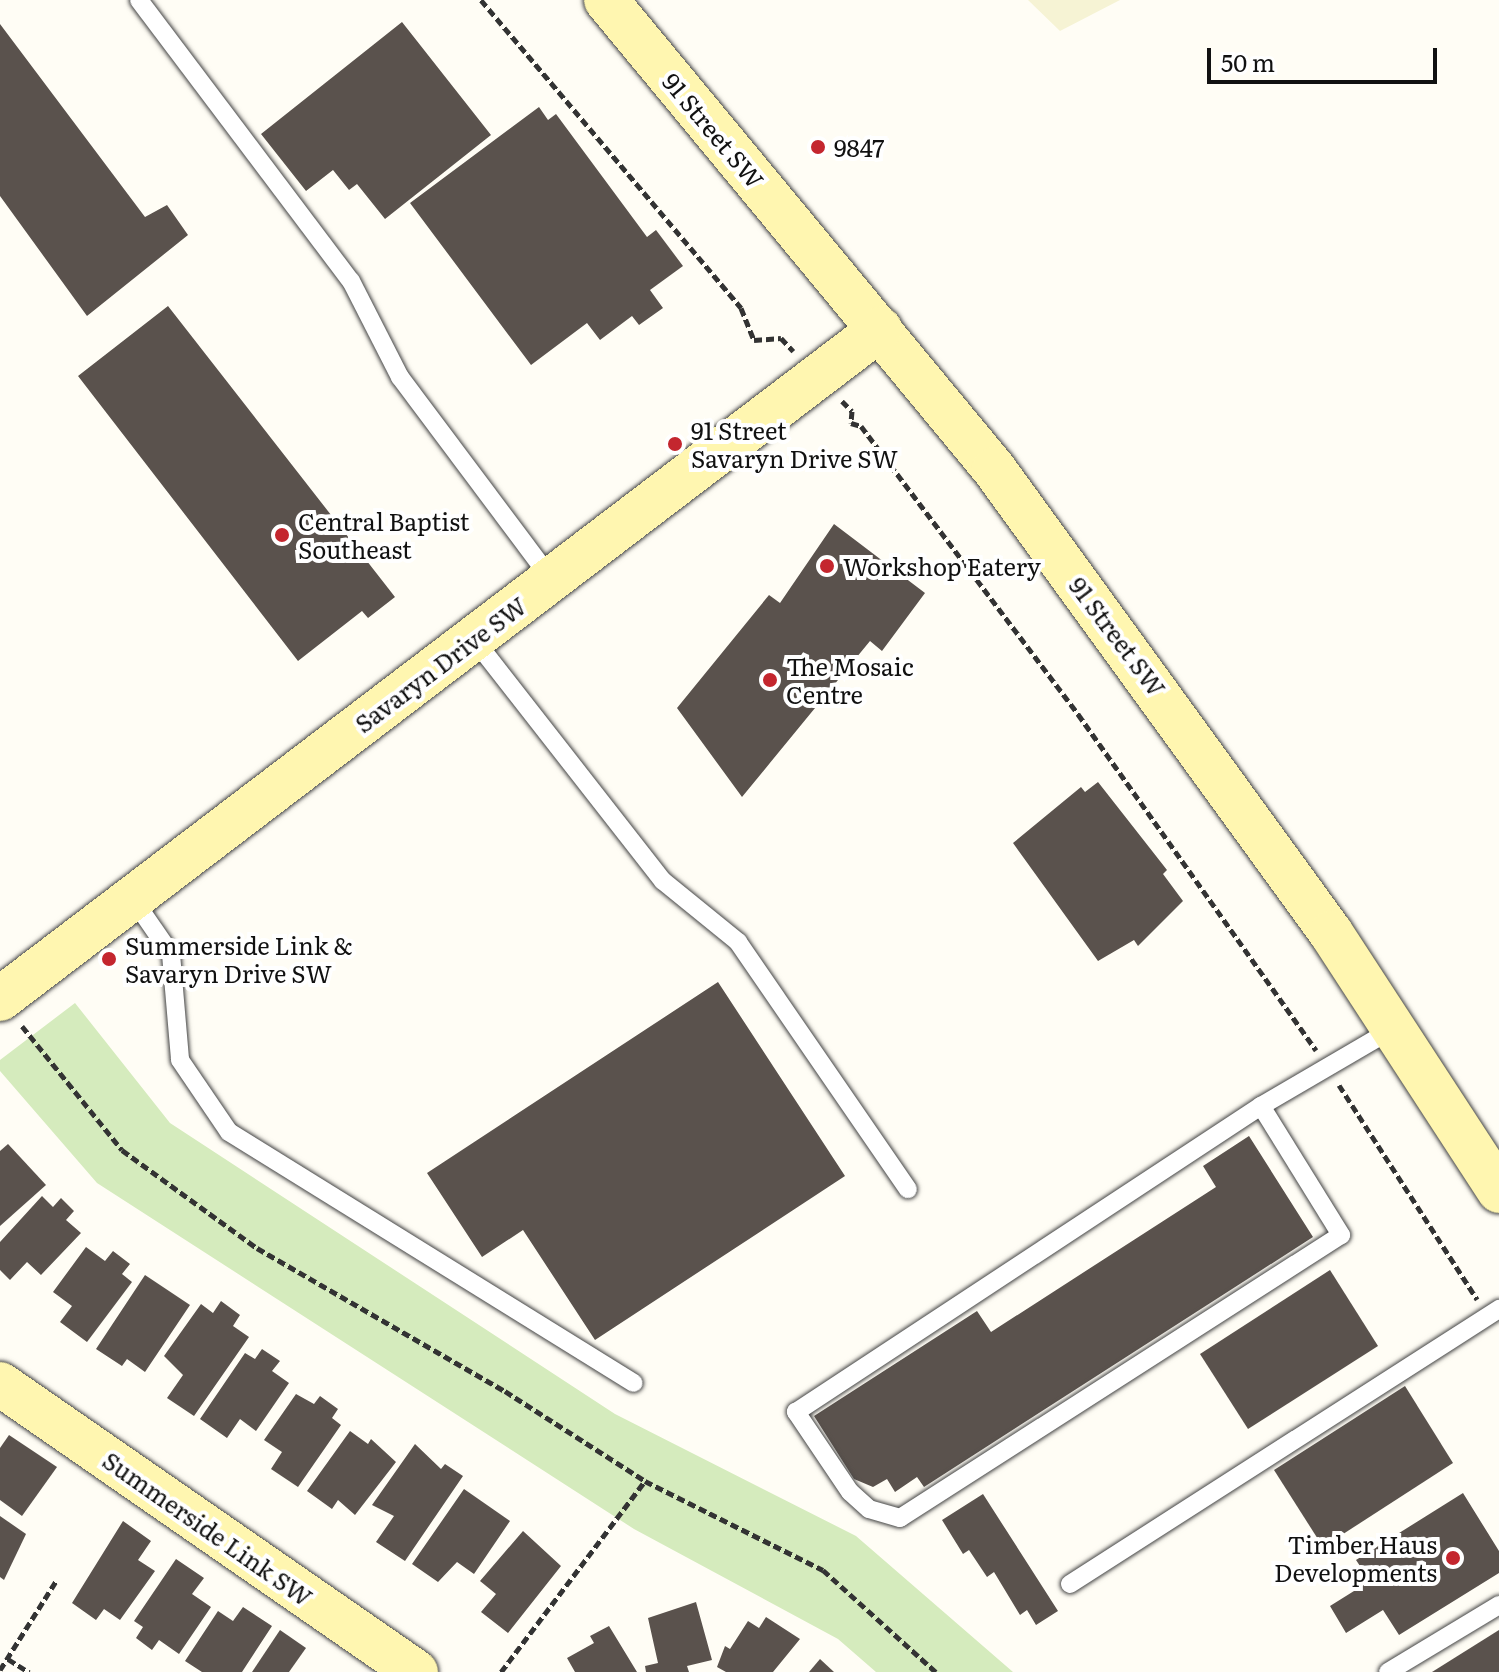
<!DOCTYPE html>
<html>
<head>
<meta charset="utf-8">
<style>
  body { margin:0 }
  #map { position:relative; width:1499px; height:1672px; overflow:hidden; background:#fffdf5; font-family:Literata,serif }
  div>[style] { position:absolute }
  .farmland>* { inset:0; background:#f6f3d4 }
  .green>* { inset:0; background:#d5ebbd }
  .building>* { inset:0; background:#5a524d }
  .path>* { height:5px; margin-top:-2.5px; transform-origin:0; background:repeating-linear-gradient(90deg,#333 0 8px,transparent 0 12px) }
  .roads { filter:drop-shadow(0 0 2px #444) drop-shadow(0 0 2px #444) }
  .lane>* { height:18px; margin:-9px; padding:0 9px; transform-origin:9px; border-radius:9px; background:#fff }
  .secondary>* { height:44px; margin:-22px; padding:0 22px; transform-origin:22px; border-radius:22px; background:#fff6b0 }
  .dots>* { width:22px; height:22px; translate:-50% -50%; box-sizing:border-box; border:4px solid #fff; border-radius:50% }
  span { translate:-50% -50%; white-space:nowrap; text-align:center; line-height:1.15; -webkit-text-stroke:8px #fff; paint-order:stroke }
  .street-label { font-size:24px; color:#111 }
  .poi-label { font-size:24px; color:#111 }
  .left { translate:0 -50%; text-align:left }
  .right { translate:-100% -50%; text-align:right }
  .scale { position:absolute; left:1207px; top:48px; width:230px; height:36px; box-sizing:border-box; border:4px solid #111; border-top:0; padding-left:10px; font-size:24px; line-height:28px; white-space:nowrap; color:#111; -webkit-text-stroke:6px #fff; paint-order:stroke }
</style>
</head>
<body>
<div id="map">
  <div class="farmland">
    <i style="clip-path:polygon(1028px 0,1120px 0,1060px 31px)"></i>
  </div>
  <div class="green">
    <i style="clip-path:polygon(75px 1003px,170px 1123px,615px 1414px,856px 1536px,1013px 1672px,876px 1672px,838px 1639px,634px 1529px,97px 1183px,0 1071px,0 1060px)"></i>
  </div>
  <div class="building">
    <i style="clip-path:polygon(402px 22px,491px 135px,385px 219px,357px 184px,349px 190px,333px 170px,306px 191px,261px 134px)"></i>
    <i style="clip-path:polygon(0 24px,145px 217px,167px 205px,188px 235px,87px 316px,0 196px)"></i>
    <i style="clip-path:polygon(539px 107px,548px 120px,556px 114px,647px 237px,656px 230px,683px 266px,650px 290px,663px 308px,639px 325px,632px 316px,600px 340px,587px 323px,531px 365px,410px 203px)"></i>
    <i style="clip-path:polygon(168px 306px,395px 597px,368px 618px,362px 611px,298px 661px,78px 376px)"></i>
    <i style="clip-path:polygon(834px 524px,925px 593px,882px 651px,870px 641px,742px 797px,677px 708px,769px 595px,780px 603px)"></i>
    <i style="clip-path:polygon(1098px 782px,1167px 870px,1163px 874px,1183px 901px,1138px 946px,1134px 940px,1098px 961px,1013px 843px,1081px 787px,1085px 792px)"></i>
    <i style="clip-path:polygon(718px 982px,845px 1176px,595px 1340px,523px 1230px,482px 1257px,427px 1173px)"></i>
    <i style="clip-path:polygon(1249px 1136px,1313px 1237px,924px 1487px,917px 1477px,895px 1492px,887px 1479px,873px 1487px,854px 1479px,814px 1416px,977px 1311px,991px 1332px,1216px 1187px,1203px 1166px)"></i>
    <i style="clip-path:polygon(8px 1144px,46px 1185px,0 1226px,0 1151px)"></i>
    <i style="clip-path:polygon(42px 1196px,53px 1207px,61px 1198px,74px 1211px,66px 1220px,81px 1233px,41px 1275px,27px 1262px,10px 1280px,0 1270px,0 1242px)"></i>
    <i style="clip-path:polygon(86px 1247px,105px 1261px,113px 1251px,130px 1264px,122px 1274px,132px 1282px,87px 1342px,60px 1322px,72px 1306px,53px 1292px)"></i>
    <i style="clip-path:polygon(1330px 1270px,1378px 1346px,1248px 1429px,1200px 1354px)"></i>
    <i style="clip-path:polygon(145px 1275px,190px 1305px,145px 1372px,127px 1359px,122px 1366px,96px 1349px)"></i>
    <i style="clip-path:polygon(221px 1301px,240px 1315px,233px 1326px,249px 1337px,194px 1416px,167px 1398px,183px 1375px,164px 1356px,201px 1304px,213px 1313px)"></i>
    <i style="clip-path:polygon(262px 1349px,280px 1361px,272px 1371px,289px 1383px,256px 1431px,240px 1419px,227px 1438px,200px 1419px,245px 1353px,255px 1359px)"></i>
    <i style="clip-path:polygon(1405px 1386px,1453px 1463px,1323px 1547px,1274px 1470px)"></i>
    <i style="clip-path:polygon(296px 1394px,314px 1404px,320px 1396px,338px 1409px,332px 1418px,341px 1425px,298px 1487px,271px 1469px,282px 1452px,264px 1440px)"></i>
    <i style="clip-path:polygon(350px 1431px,368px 1444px,371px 1439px,396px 1462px,355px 1515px,338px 1500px,332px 1509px,307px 1491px)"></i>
    <i style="clip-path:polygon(9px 1435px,57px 1467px,22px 1516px,0 1500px,0 1448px)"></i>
    <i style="clip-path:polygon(415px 1444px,441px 1469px,445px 1464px,463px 1476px,405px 1561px,376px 1542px,394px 1516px,372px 1505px)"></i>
    <i style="clip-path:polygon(464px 1489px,510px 1521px,474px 1574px,457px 1562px,438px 1582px,412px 1564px)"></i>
    <i style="clip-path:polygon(1463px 1493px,1499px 1551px,1499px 1573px,1399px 1635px,1383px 1610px,1346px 1633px,1330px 1606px,1370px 1581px,1356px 1560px)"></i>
    <i style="clip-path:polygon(983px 1494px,1058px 1611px,1036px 1625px,1027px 1610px,1020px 1615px,994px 1572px,987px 1577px,969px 1550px,963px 1554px,942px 1520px)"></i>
    <i style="clip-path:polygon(0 1516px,26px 1534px,4px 1580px,0 1577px)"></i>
    <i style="clip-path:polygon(123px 1521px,151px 1541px,138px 1560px,155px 1571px,120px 1620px,104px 1609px,96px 1620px,72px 1603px)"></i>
    <i style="clip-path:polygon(523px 1531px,561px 1566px,508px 1633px,481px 1612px,496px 1594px,480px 1581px)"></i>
    <i style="clip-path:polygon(176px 1559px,204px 1578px,192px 1594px,211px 1607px,179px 1654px,159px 1640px,152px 1650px,136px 1638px,143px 1627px,134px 1621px)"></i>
    <i style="clip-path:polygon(696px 1602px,712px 1660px,687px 1666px,689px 1672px,646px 1672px,645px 1666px,658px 1663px,648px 1618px)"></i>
    <i style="clip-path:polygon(243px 1607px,272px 1626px,242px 1672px,202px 1672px,185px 1661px,218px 1611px,233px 1621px)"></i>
    <i style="clip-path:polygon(766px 1617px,800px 1639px,773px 1672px,726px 1672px,717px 1667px,725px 1646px,730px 1649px,748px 1621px,759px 1628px)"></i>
    <i style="clip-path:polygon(609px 1626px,637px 1672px,575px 1672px,567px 1658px,594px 1643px,590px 1636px)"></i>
    <i style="clip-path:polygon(280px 1630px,306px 1648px,289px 1672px,252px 1672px)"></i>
    <i style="clip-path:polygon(1499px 1630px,1499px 1672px,1432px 1672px)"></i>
    <i style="clip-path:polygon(820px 1659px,834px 1672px,809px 1672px)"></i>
  </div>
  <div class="path">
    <i style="left:481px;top:0;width:403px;rotate:49.8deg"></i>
    <i style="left:741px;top:308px;width:35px;rotate:68deg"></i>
    <i style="left:754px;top:340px;width:27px;rotate:-4deg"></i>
    <i style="left:781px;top:338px;width:18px;rotate:47deg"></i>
    <i style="left:842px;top:401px;width:14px;rotate:45deg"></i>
    <i style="left:852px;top:411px;width:12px;rotate:95deg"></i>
    <i style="left:851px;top:423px;width:10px;rotate:17deg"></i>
    <i style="left:861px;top:426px;width:361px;rotate:53deg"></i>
    <i style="left:1078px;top:714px;width:412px;rotate:54.7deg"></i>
    <i style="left:22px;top:1026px;width:159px;rotate:51.1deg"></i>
    <i style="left:122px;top:1150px;width:167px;rotate:36deg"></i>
    <i style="left:257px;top:1248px;width:286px;rotate:30deg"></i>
    <i style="left:505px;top:1391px;width:166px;rotate:32.7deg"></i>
    <i style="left:645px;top:1481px;width:199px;rotate:26.6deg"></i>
    <i style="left:823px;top:1570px;width:152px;rotate:42.1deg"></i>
    <i style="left:1339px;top:1085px;width:255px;rotate:57.2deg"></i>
    <i style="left:8px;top:1659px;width:25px;rotate:32deg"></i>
    <i style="left:0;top:1670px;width:105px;rotate:-57.8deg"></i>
    <i style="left:501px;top:1672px;width:239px;rotate:-53deg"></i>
  </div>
  <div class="roads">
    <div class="lane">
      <i style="left:139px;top:0;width:352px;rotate:53deg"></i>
      <i style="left:351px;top:281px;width:108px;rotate:63deg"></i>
      <i style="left:400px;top:377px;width:252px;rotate:53.2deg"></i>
      <i style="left:473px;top:638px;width:308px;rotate:52deg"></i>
      <i style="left:663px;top:881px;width:97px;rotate:39.1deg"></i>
      <i style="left:738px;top:942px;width:300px;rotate:55.5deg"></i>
      <i style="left:133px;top:899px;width:67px;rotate:55.4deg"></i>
      <i style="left:171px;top:954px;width:106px;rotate:85.1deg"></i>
      <i style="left:180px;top:1060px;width:87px;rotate:55.8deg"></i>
      <i style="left:229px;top:1132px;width:476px;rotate:31.8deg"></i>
      <i style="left:1261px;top:1106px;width:152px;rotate:58.2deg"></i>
      <i style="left:1341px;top:1235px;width:524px;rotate:147.31deg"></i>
      <i style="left:900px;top:1518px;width:32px;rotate:-164deg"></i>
      <i style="left:869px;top:1509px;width:25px;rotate:-138deg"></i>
      <i style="left:850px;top:1492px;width:97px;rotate:-124deg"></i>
      <i style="left:796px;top:1412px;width:557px;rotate:-33.35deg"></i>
      <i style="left:1261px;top:1106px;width:153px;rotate:-30.3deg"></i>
      <i style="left:1070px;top:1584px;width:510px;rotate:-32.66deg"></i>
      <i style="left:1388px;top:1672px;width:130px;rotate:-31.1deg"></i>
    </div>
    <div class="secondary">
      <i style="left:606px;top:0;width:609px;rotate:50.4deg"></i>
      <i style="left:994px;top:469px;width:573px;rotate:54.01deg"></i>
      <i style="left:1331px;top:933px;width:308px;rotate:56.9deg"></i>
      <i style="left:0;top:999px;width:1106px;rotate:-37.28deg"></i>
      <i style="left:0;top:1384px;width:506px;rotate:34.7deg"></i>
    </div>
  </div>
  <div class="dots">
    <i style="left:818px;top:147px;background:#c4262e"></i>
    <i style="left:675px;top:444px;background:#c4262e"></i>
    <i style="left:282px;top:535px;background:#c4262e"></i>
    <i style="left:827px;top:566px;background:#c4262e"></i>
    <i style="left:770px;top:680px;background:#c4262e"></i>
    <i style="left:109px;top:959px;background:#c4262e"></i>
    <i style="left:1453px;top:1558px;background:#c4262e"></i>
  </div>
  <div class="street-label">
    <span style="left:714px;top:130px;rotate:50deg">91 Street SW</span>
    <span style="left:1118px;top:636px;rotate:53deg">91 Street SW</span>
    <span style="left:440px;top:664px;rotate:-37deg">Savaryn Drive SW</span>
    <span style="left:208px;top:1528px;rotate:35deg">Summerside Link SW</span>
  </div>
  <div class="poi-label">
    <span class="left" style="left:834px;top:147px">9847</span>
    <span class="left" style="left:691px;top:444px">91 Street<br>Savaryn Drive SW</span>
    <span class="left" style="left:298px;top:535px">Central Baptist<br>Southeast</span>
    <span class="left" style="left:843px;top:566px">Workshop Eatery</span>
    <span class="left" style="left:786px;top:680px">The Mosaic<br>Centre</span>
    <span class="left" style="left:125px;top:959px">Summerside Link &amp;<br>Savaryn Drive SW</span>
    <span class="right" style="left:1437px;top:1558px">Timber Haus<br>Developments</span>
  </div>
  <div class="scale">50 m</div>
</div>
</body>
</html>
